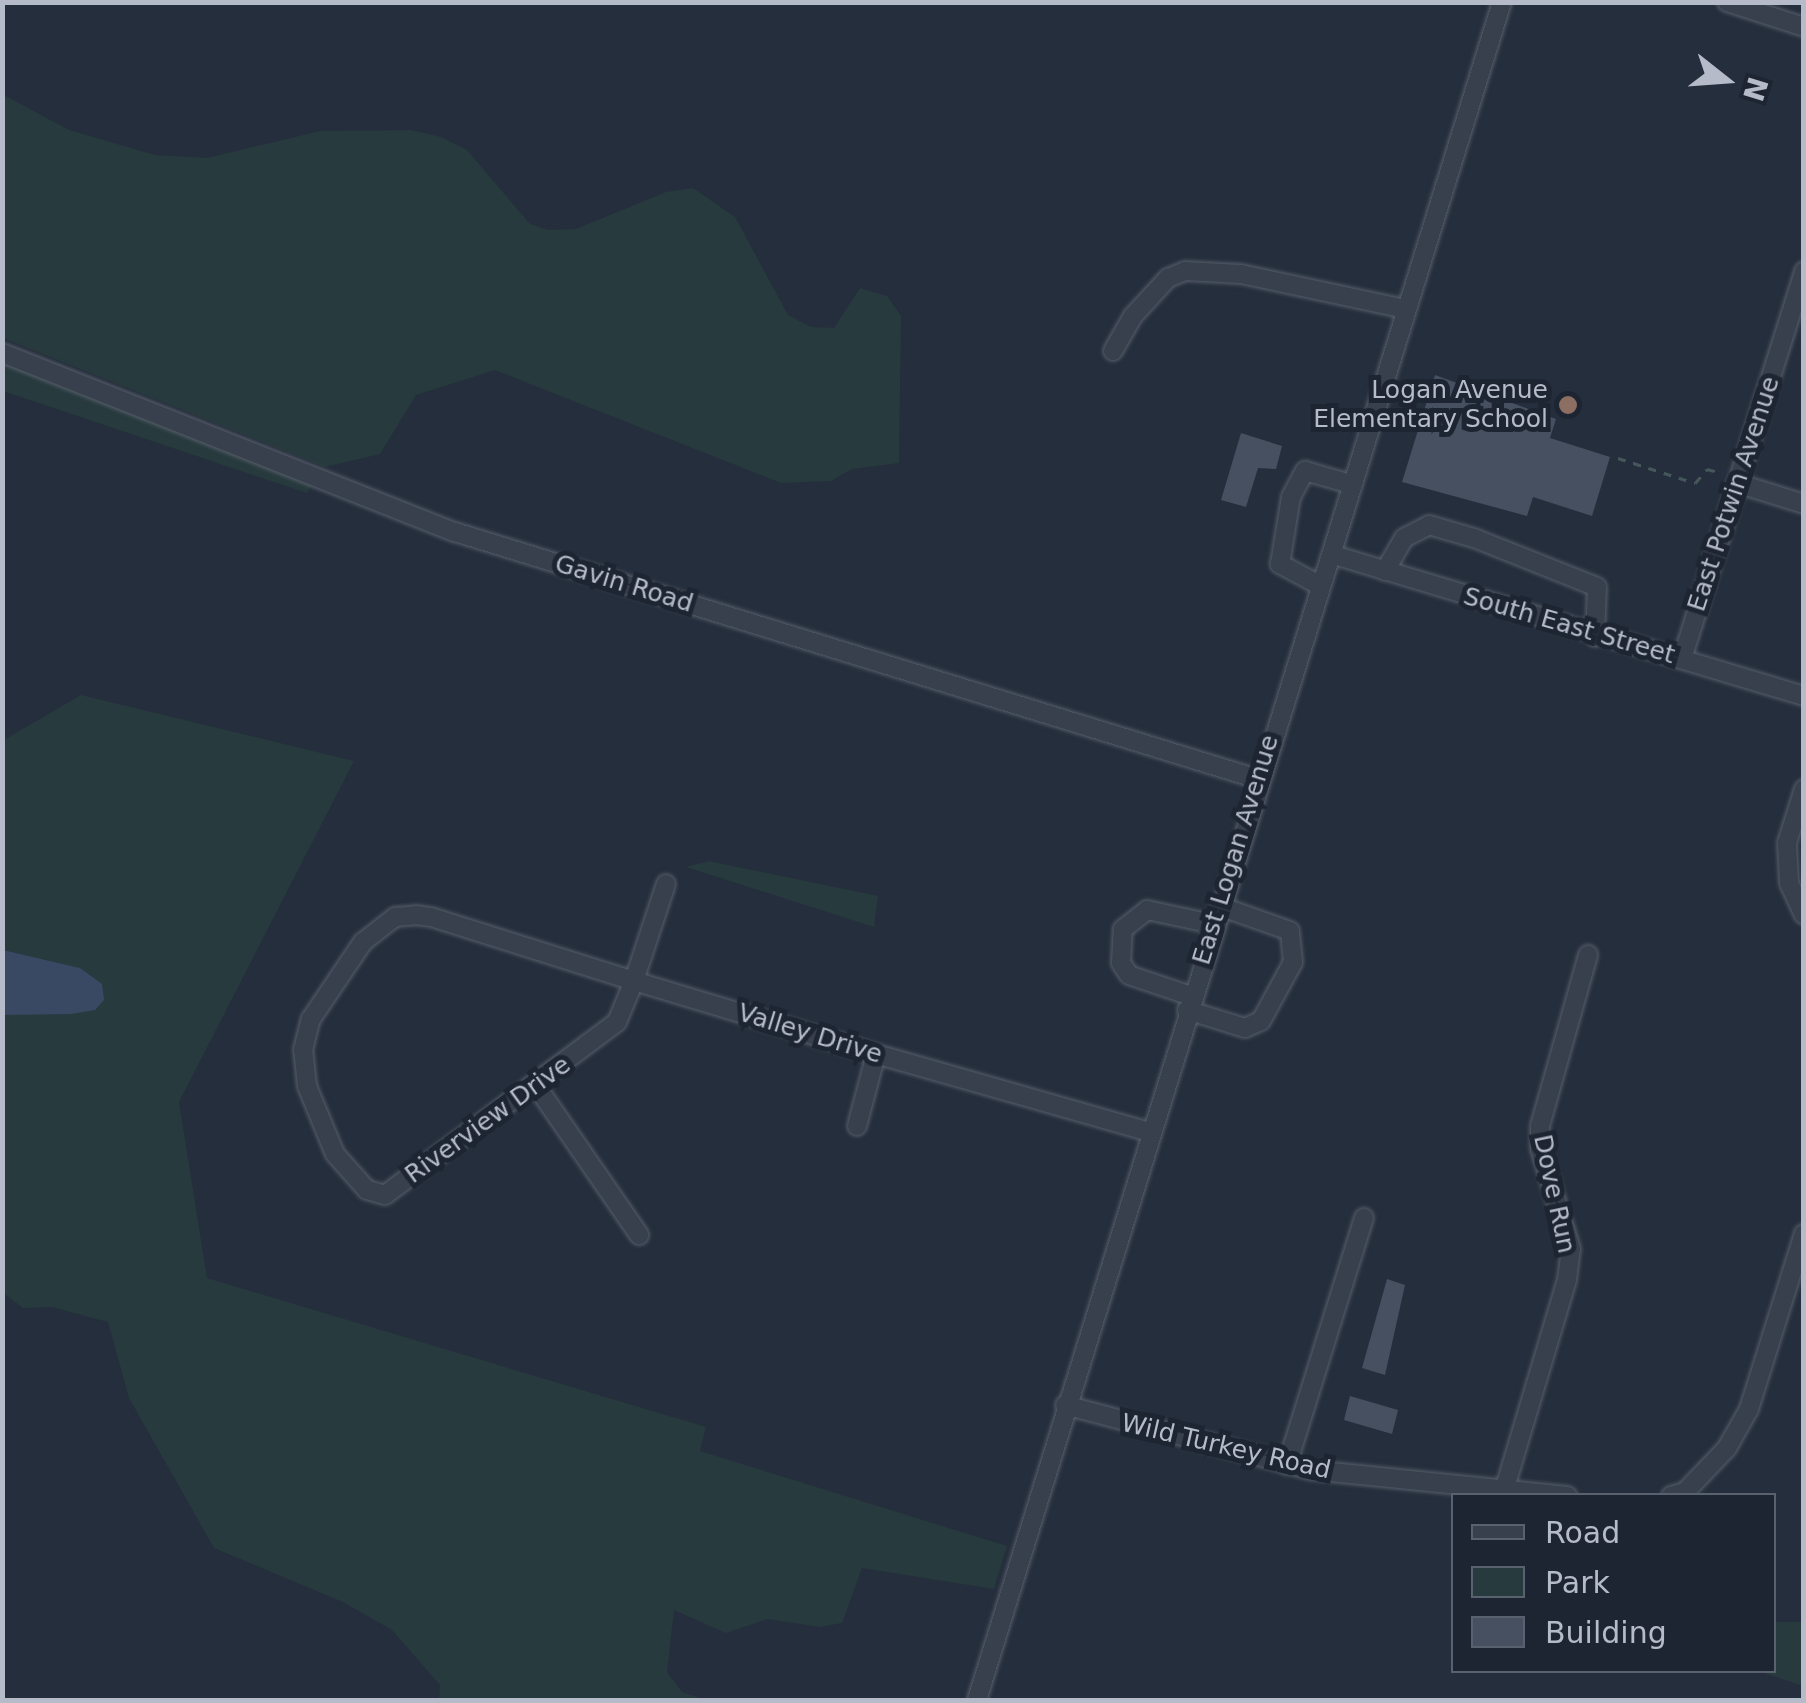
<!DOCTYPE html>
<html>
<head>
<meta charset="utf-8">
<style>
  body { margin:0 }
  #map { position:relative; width:1806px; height:1703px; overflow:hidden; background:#252e3c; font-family:"DejaVu Sans",sans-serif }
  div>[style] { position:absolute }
  .green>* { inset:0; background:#273a3d }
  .water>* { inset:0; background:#3a4963 }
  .building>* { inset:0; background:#465060 }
  .path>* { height:2.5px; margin-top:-1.25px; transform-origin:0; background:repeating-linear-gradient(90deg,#45575b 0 8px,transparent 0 16px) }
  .roads { filter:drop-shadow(0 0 2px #575e6b) drop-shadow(0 0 2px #575e6b) }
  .minor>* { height:18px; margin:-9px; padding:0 9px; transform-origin:9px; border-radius:9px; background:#39404d }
  .dots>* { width:28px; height:28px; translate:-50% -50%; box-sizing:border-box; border:5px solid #1e2532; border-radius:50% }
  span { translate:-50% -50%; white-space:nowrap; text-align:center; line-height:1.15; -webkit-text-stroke:10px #1e2532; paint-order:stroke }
  .poi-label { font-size:25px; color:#b5bbc8 }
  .right { translate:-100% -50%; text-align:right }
  .street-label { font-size:25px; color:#b5bbc8 }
  .frame { position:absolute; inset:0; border:5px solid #b5bbc8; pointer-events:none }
  .legend { position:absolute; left:1451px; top:1493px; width:325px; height:180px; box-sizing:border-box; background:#1e2532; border:2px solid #5a616e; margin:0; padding:12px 18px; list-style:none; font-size:30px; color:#b5bbc8 }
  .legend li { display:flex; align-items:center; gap:20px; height:50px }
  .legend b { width:50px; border:2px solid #5a616e }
  .north { position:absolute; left:1676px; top:30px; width:100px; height:100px; -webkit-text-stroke:8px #1e2532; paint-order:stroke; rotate:107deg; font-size:28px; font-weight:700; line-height:40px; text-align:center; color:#b5bbc8 }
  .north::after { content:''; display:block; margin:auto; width:35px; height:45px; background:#b5bbc8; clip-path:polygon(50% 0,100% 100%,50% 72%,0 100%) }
</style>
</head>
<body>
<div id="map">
  <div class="green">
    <i style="clip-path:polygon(2px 94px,69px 130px,155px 155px,207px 158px,320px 131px,411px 130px,441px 137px,467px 150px,530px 224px,548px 230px,576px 229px,666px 192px,693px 188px,735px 217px,788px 315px,811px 327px,834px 328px,860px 288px,887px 296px,901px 316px,899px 463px,852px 469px,831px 481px,781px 483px,495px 370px,416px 395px,380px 454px,325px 467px,3px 338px)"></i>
    <i style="clip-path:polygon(3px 358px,312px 485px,307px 493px,3px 391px)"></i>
    <i style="clip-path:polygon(81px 695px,354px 761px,179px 1102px,207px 1278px,706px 1427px,700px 1451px,1007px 1546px,994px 1589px,862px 1568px,842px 1623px,820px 1627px,768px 1619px,726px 1633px,674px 1610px,667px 1672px,682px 1692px,706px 1700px,439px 1700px,440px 1685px,392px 1630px,343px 1602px,214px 1548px,129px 1398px,108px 1322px,52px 1307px,23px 1308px,3px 1293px,3px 1015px,95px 1010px,80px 968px,3px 950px,2px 741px)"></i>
    <i style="clip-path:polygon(709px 861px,878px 896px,874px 927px,686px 867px)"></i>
    <i style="clip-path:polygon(1774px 1622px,1803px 1622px,1803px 1686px,1758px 1671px,1774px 1670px)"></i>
  </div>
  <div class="water">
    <i style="clip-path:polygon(3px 950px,80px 968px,102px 984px,104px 1000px,95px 1010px,71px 1014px,3px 1015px)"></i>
  </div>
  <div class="building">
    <i style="clip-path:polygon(1435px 375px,1556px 419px,1550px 438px,1610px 457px,1592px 516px,1533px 497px,1527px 516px,1402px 482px)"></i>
    <i style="clip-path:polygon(1241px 433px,1282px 446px,1276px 469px,1258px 468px,1246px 507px,1221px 500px)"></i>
    <i style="clip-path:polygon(1387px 1279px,1405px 1285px,1385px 1375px,1362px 1368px)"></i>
    <i style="clip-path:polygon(1350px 1396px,1398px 1410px,1392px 1434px,1344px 1420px)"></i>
  </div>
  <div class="path">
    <i style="left:1618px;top:458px;width:81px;rotate:18deg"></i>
    <i style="left:1695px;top:483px;width:18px;rotate:-49deg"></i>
    <i style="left:1707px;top:469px;width:16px;rotate:15deg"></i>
  </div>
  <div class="roads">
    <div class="minor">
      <i style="left:1727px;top:2px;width:81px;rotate:18deg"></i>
      <i style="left:1113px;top:351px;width:40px;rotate:-60.3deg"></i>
      <i style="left:1133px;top:316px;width:52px;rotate:-47.4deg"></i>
      <i style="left:1168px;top:278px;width:18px;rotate:-22deg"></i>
      <i style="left:1185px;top:271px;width:56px;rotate:3.1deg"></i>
      <i style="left:1241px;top:274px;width:168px;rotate:12deg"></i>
      <i style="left:2px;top:353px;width:487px;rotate:21.6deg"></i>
      <i style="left:455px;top:532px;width:840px;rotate:17.1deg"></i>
      <i style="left:1737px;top:483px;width:70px;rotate:17.4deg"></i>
      <i style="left:1334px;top:555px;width:491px;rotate:16.7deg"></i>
      <i style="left:1385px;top:571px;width:38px;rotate:-60deg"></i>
      <i style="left:1404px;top:538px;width:28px;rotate:-27deg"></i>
      <i style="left:1429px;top:525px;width:47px;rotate:16.1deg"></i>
      <i style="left:1474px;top:538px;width:132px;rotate:21.7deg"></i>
      <i style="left:1597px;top:587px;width:50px;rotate:92.3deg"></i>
      <i style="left:1321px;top:586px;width:47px;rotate:-151.8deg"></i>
      <i style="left:1280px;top:564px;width:68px;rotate:-80.7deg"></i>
      <i style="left:1291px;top:497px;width:30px;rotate:-62deg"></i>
      <i style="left:1305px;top:471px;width:48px;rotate:15.8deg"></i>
      <i style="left:1682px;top:659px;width:407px;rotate:-72.5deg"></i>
      <i style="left:1804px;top:789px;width:57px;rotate:107.5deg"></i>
      <i style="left:1787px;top:843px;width:40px;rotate:87.1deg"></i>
      <i style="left:1789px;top:883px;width:35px;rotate:65deg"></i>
      <i style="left:666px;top:884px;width:102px;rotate:108.3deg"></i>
      <i style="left:634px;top:981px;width:44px;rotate:112.5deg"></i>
      <i style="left:617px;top:1022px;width:289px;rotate:143.3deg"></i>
      <i style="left:385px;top:1195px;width:19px;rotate:-164deg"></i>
      <i style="left:367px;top:1190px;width:48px;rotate:-131.6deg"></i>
      <i style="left:335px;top:1154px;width:74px;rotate:-112.4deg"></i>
      <i style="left:307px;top:1086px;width:36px;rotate:-96deg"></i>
      <i style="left:303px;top:1050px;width:32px;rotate:-76deg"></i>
      <i style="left:311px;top:1019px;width:93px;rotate:-56deg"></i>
      <i style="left:363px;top:942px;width:41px;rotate:-38deg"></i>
      <i style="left:395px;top:917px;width:21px;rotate:-5deg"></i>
      <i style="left:416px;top:915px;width:15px;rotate:8deg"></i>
      <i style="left:431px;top:917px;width:213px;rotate:17.5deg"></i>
      <i style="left:634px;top:981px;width:253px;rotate:16.8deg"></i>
      <i style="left:876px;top:1054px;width:284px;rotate:15.9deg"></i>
      <i style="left:1191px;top:996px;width:65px;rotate:-161.3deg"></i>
      <i style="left:1129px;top:975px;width:14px;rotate:-124deg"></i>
      <i style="left:1121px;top:963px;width:34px;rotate:-87deg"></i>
      <i style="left:1123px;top:929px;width:31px;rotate:-38deg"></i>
      <i style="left:1147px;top:910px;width:67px;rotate:12deg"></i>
      <i style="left:1187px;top:1010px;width:61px;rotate:17.2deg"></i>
      <i style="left:1245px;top:1028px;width:17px;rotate:-24deg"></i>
      <i style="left:1261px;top:1021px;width:67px;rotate:-61.5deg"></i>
      <i style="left:1293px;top:962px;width:31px;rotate:-96deg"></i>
      <i style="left:1290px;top:931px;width:75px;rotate:-160.6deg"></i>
      <i style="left:537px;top:1087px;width:180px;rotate:55.4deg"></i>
      <i style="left:857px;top:1126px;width:74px;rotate:-75.2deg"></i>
      <i style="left:1065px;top:1405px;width:254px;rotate:14.8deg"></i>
      <i style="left:1311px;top:1470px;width:258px;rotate:5.8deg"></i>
      <i style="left:1287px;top:1465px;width:259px;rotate:-72.7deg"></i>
      <i style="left:1504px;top:1491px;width:220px;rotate:-73.4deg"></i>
      <i style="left:1567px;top:1280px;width:31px;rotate:-83deg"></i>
      <i style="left:1571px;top:1249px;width:105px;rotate:-107.2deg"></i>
      <i style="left:1540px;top:1149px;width:23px;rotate:-90deg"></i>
      <i style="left:1540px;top:1126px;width:178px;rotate:-74.3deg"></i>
      <i style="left:1671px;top:1496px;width:15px;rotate:-16deg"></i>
      <i style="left:1685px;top:1492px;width:61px;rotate:-46.3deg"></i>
      <i style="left:1727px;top:1448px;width:45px;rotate:-60.6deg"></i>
      <i style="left:1749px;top:1409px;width:184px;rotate:-72.6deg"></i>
      <i style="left:977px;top:1700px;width:1777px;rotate:-72.82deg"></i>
    </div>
  </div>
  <div class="dots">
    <i style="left:1568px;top:405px;background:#8d6e63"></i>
  </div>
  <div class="poi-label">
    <span class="right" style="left:1548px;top:405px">Logan Avenue<br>Elementary School</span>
  </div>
  <div class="street-label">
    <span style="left:1734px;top:494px;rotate:-72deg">East Potwin Avenue</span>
    <span style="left:624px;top:584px;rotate:17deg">Gavin Road</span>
    <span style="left:1569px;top:626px;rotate:16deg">South East Street</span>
    <span style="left:1236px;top:850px;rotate:-73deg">East Logan Avenue</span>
    <span style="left:810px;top:1034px;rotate:17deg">Valley Drive</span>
    <span style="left:488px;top:1120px;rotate:-36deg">Riverview Drive</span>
    <span style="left:1554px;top:1194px;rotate:78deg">Dove Run</span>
    <span style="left:1226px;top:1447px;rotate:13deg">Wild Turkey Road</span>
  </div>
  <div class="frame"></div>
  <ul class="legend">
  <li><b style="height:12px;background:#39404d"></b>Road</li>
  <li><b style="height:28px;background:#273a3d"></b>Park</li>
  <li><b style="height:28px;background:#465060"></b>Building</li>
  </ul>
  <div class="north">N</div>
</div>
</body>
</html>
